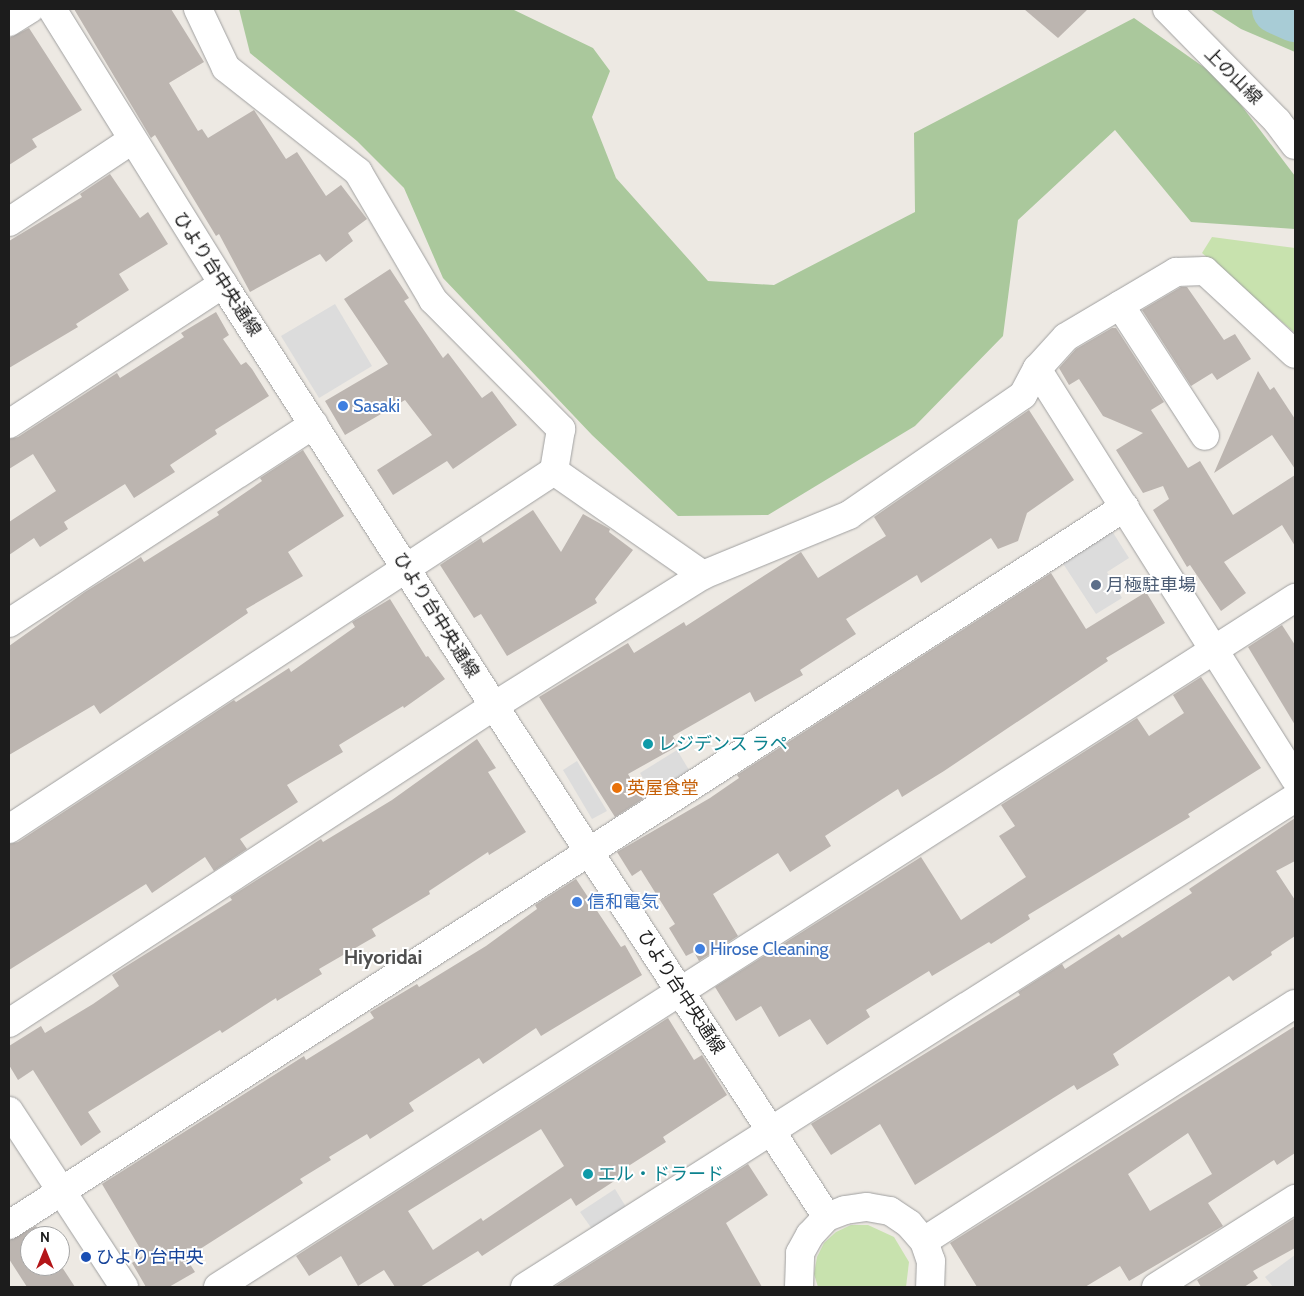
<!DOCTYPE html>
<html>
<head>
<meta charset="utf-8">
<style>
  body { margin:0 }
  #map { position:relative; width:1304px; height:1296px; overflow:hidden; background:#ede9e3; font-family:Cabin,"Noto Sans JP",sans-serif }
  div>[style] { position:absolute }
  .grass>* { inset:0; background:#c8e2ae }
  .forest>* { inset:0; background:#aac89c }
  .parking>* { inset:0; background:#dcdcdc }
  .river>* { height:50px; margin:-25px; padding:0 25px; transform-origin:25px; border-radius:25px; background:#a8ccd6 }
  .building>* { inset:0; background:#bcb5b0 }
  .roads { filter:drop-shadow(0 0 1px #a0a0a0) drop-shadow(0 0 1px #a0a0a0) }
  .minor>* { height:28px; margin:-14px; padding:0 14px; transform-origin:14px; border-radius:14px; background:#fff }
  .dots>* { width:14px; height:14px; translate:-50% -50%; box-sizing:border-box; border:2px solid #fff; border-radius:50% }
  span { translate:-50% -50%; white-space:nowrap; text-align:center; line-height:1.15; -webkit-text-stroke:4px #fff; paint-order:stroke }
  .street-label { font-size:18px; color:#1c1c1c }
  .shop-label { font-size:18px; color:#366cbe }
  .left { translate:0 -50%; text-align:left }
  .service-label { font-size:18px; color:#4e5e75 }
  .culture-label { font-size:18px; color:#0d838f }
  .food-label { font-size:18px; color:#c56008 }
  .transit-label { font-size:18px; color:#164399 }
  .quarter-label { font-size:20px; color:#4f4f4f; font-weight:700 }
  .frame { position:absolute; inset:0; border:10px solid #1c1c1c; pointer-events:none }
  .north { position:absolute; left:20px; top:1226px; width:50px; height:50px; box-sizing:border-box; background:#fff; border:1px solid #a4a4a4; border-radius:50%; rotate:0deg; font-size:14px; font-weight:700; line-height:20px; text-align:center; color:#1c1c1c }
  .north::after { content:''; display:block; margin:auto; width:18px; height:22px; background:#b31518; clip-path:polygon(50% 0,100% 100%,50% 72%,0 100%) }
</style>
</head>
<body>
<div id="map">
  <div class="grass">
    <i style="clip-path:polygon(1212px 237px,1295px 248px,1295px 333px,1202px 253px)"></i>
    <i style="clip-path:polygon(851px 1225px,868px 1225px,894px 1237px,909px 1262px,906px 1287px,818px 1287px,814px 1274px,817px 1257px,824px 1243px,836px 1232px)"></i>
  </div>
  <div class="forest">
    <i style="clip-path:polygon(239px 9px,512px 9px,593px 48px,610px 71px,592px 117px,616px 178px,708px 281px,774px 285px,915px 212px,914px 133px,1134px 18px,1222px 80px,1295px 176px,1295px 229px,1191px 222px,1115px 130px,1018px 220px,1003px 336px,915px 426px,768px 515px,678px 516px,592px 435px,443px 278px,404px 188px,357px 141px,250px 53px)"></i>
    <i style="clip-path:polygon(1210px 9px,1295px 9px,1295px 52px,1241px 29px)"></i>
  </div>
  <div class="parking">
    <i style="clip-path:polygon(335px 304px,372px 366px,319px 398px,281px 336px)"></i>
    <i style="clip-path:polygon(1112px 531px,1129px 558px,1107px 572px,1122px 598px,1096px 614px,1062px 562px)"></i>
    <i style="clip-path:polygon(677px 750px,689px 770px,652px 793px,640px 773px)"></i>
    <i style="clip-path:polygon(577px 761px,607px 811px,592px 819px,563px 770px)"></i>
    <i style="clip-path:polygon(615px 1189px,626px 1207px,592px 1229px,580px 1212px)"></i>
    <i style="clip-path:polygon(1295px 1255px,1295px 1287px,1273px 1287px,1265px 1277px)"></i>
  </div>
  <div class="river">
    <i style="left:1277px;top:9px;width:20px;rotate:24deg"></i>
  </div>
  <div class="building">
    <i style="clip-path:polygon(74px 9px,171px 9px,204px 62px,169px 83px,198px 131px,202px 129px,208px 138px,254px 110px,286px 159px,297px 152px,326px 196px,341px 185px,367px 219px,348px 233px,353px 241px,326px 262px,320px 254px,250px 292px,219px 234px,216px 236px,155px 135px,151px 138px)"></i>
    <i style="clip-path:polygon(1024px 9px,1088px 9px,1058px 38px)"></i>
    <i style="clip-path:polygon(29px 28px,82px 110px,32px 139px,37px 147px,9px 165px,9px 38px)"></i>
    <i style="clip-path:polygon(110px 174px,140px 218px,148px 212px,168px 244px,119px 274px,129px 290px,76px 324px,78px 327px,9px 368px,9px 241px,82px 197px,80px 194px)"></i>
    <i style="clip-path:polygon(390px 269px,409px 298px,404px 301px,443px 358px,448px 353px,482px 398px,492px 391px,517px 425px,453px 469px,447px 461px,393px 495px,377px 470px,432px 435px,405px 400px,345px 435px,325px 401px,388px 364px,344px 299px)"></i>
    <i style="clip-path:polygon(1181px 287px,1187px 287px,1224px 340px,1235px 334px,1251px 359px,1217px 380px,1212px 373px,1191px 386px,1142px 310px)"></i>
    <i style="clip-path:polygon(216px 312px,229px 335px,223px 339px,241px 365px,246px 362px,252px 369px,269px 396px,215px 430px,217px 434px,170px 465px,175px 472px,134px 498px,125px 484px,64px 522px,68px 529px,40px 547px,34px 538px,9px 555px,9px 522px,56px 491px,33px 454px,9px 469px,9px 439px,18px 437px,117px 373px,120px 378px,184px 337px,181px 333px)"></i>
    <i style="clip-path:polygon(1112px 328px,1116px 328px,1164px 402px,1151px 410px,1188px 468px,1200px 461px,1233px 515px,1295px 475px,1295px 546px,1282px 525px,1224px 562px,1246px 593px,1221px 611px,1190px 565px,1187px 567px,1153px 510px,1169px 499px,1163px 486px,1143px 493px,1116px 450px,1143px 433px,1103px 416px,1079px 379px,1069px 385px,1059px 368px,1076px 349px)"></i>
    <i style="clip-path:polygon(1258px 371px,1270px 390px,1274px 387px,1295px 419px,1295px 469px,1272px 435px,1214px 473px)"></i>
    <i style="clip-path:polygon(1029px 410px,1074px 480px,1027px 513px,1018px 541px,998px 549px,991px 538px,921px 583px,917px 575px,846px 619px,856px 634px,800px 670px,803px 675px,755px 702px,750px 692px,673px 736px,678px 746px,628px 774px,643px 799px,615px 817px,539px 697px,628px 643px,634px 653px,684px 622px,686px 626px,801px 552px,818px 578px,886px 536px,874px 517px)"></i>
    <i style="clip-path:polygon(303px 450px,344px 516px,288px 552px,303px 576px,246px 609px,248px 613px,100px 714px,94px 705px,9px 755px,9px 646px,85px 592px,141px 557px,144px 562px,219px 515px,217px 512px,262px 481px,260px 478px)"></i>
    <i style="clip-path:polygon(533px 510px,561px 552px,583px 514px,610px 529px,609px 532px,633px 550px,595px 599px,597px 603px,507px 656px,481px 614px,474px 618px,440px 565px,481px 538px,483px 543px)"></i>
    <i style="clip-path:polygon(1051px 573px,1086px 629px,1146px 592px,1165px 623px,1106px 658px,1108px 661px,944px 771px,902px 797px,898px 789px,825px 836px,831px 846px,790px 872px,778px 853px,713px 894px,738px 936px,699px 961px,694px 952px,686px 956px,669px 928px,675px 924px,641px 870px,632px 876px,617px 852px,710px 798px,739px 778px,737px 775px)"></i>
    <i style="clip-path:polygon(390px 599px,426px 657px,428px 656px,445px 679px,404px 708px,403px 706px,339px 745px,343px 752px,287px 785px,298px 802px,240px 839px,247px 849px,214px 871px,205px 857px,152px 893px,146px 884px,9px 970px,9px 844px,18px 842px,234px 700px,236px 702px,289px 668px,291px 672px,355px 627px,352px 622px)"></i>
    <i style="clip-path:polygon(1282px 625px,1295px 645px,1295px 725px,1248px 647px)"></i>
    <i style="clip-path:polygon(1201px 677px,1261px 768px,1188px 814px,1190px 817px,1028px 915px,1030px 919px,991px 944px,989px 942px,932px 976px,929px 971px,866px 1010px,870px 1017px,827px 1045px,810px 1019px,779px 1037px,761px 1006px,736px 1021px,715px 987px,921px 857px,961px 920px,1026px 877px,999px 836px,1015px 826px,1001px 805px,1137px 718px,1149px 736px,1184px 713px,1173px 695px)"></i>
    <i style="clip-path:polygon(477px 739px,496px 768px,488px 772px,526px 832px,489px 855px,488px 852px,429px 891px,430px 894px,372px 929px,376px 936px,319px 969px,322px 974px,277px 1001px,276px 998px,222px 1033px,220px 1030px,88px 1112px,101px 1132px,81px 1146px,33px 1070px,18px 1080px,9px 1065px,9px 1046px,41px 1026px,45px 1033px,93px 1004px,119px 986px,112px 975px,232px 900px,230px 897px,321px 839px,323px 842px,392px 800px)"></i>
    <i style="clip-path:polygon(1295px 818px,1295px 861px,1276px 871px,1295px 900px,1295px 936px,1271px 952px,1272px 955px,1233px 981px,1229px 976px,1113px 1054px,1119px 1065px,1077px 1090px,1074px 1085px,915px 1185px,880px 1124px,831px 1155px,811px 1124px,1020px 995px,1018px 992px,1062px 964px,1065px 969px,1119px 934px,1122px 938px,1192px 893px,1189px 889px)"></i>
    <i style="clip-path:polygon(576px 879px,621px 947px,625px 945px,642px 975px,541px 1036px,536px 1028px,483px 1064px,479px 1058px,409px 1103px,414px 1111px,370px 1139px,367px 1134px,329px 1157px,331px 1160px,300px 1179px,303px 1183px,186px 1258px,195px 1272px,169px 1287px,146px 1287px,132px 1263px,144px 1255px,102px 1184px,304px 1056px,306px 1060px,374px 1018px,370px 1012px,417px 984px,419px 987px,486px 946px,537px 909px,535px 905px)"></i>
    <i style="clip-path:polygon(evenodd,668px 1018px,694px 1060px,702px 1055px,727px 1095px,663px 1137px,666px 1142px,619px 1172px,622px 1176px,576px 1206px,571px 1198px,482px 1256px,478px 1251px,420px 1287px,395px 1287px,384px 1270px,358px 1286px,341px 1256px,309px 1276px,296px 1256px,668px 1018px,541px 1129px,564px 1166px,483px 1221px,481px 1218px,433px 1250px,408px 1211px,541px 1129px)"></i>
    <i style="clip-path:polygon(evenodd,1295px 1026px,1295px 1153px,1277px 1165px,1274px 1160px,1208px 1203px,1223px 1226px,1129px 1281px,1120px 1266px,1085px 1287px,977px 1287px,950px 1243px,1295px 1026px,1188px 1133px,1212px 1174px,1150px 1211px,1128px 1174px,1188px 1133px)"></i>
    <i style="clip-path:polygon(748px 1164px,768px 1195px,726px 1223px,762px 1287px,554px 1287px)"></i>
    <i style="clip-path:polygon(1295px 1218px,1295px 1248px,1253px 1271px,1258px 1278px,1244px 1287px,1201px 1287px,1197px 1280px)"></i>
    <i style="clip-path:polygon(36px 1226px,42px 1236px,30px 1236px,30px 1266px,60px 1264px,75px 1287px,27px 1287px,9px 1259px,9px 1240px)"></i>
  </div>
  <div class="roads">
    <div class="minor">
      <i style="left:52px;top:9px;width:324px;rotate:58.1deg"></i>
      <i style="left:223px;top:284px;width:502px;rotate:57.29deg"></i>
      <i style="left:494px;top:706px;width:610px;rotate:56.91deg"></i>
      <i style="left:198px;top:9px;width:65px;rotate:64.6deg"></i>
      <i style="left:226px;top:68px;width:168px;rotate:38.2deg"></i>
      <i style="left:358px;top:172px;width:148px;rotate:59.6deg"></i>
      <i style="left:433px;top:300px;width:182px;rotate:45.2deg"></i>
      <i style="left:561px;top:429px;width:43px;rotate:99.5deg"></i>
      <i style="left:554px;top:471px;width:182px;rotate:34.9deg"></i>
      <i style="left:1167px;top:9px;width:157px;rotate:45.5deg"></i>
      <i style="left:1277px;top:121px;width:30px;rotate:53deg"></i>
      <i style="left:9px;top:22px;width:25px;rotate:-32deg"></i>
      <i style="left:9px;top:222px;width:148px;rotate:-33.7deg"></i>
      <i style="left:1120px;top:305px;width:156px;rotate:57deg"></i>
      <i style="left:1037px;top:369px;width:484px;rotate:57.8deg"></i>
      <i style="left:9px;top:424px;width:256px;rotate:-33.2deg"></i>
      <i style="left:9px;top:623px;width:364px;rotate:-33.1deg"></i>
      <i style="left:9px;top:829px;width:652px;rotate:-33.3deg"></i>
      <i style="left:9px;top:1023px;width:579px;rotate:-33.17deg"></i>
      <i style="left:494px;top:706px;width:247px;rotate:-32.1deg"></i>
      <i style="left:703px;top:575px;width:158px;rotate:-22.3deg"></i>
      <i style="left:849px;top:515px;width:211px;rotate:-34.6deg"></i>
      <i style="left:1023px;top:395px;width:30px;rotate:-62deg"></i>
      <i style="left:1037px;top:369px;width:43px;rotate:-47.8deg"></i>
      <i style="left:1066px;top:337px;width:128px;rotate:-30.6deg"></i>
      <i style="left:1176px;top:272px;width:29px;rotate:-2deg"></i>
      <i style="left:1205px;top:271px;width:122px;rotate:42.7deg"></i>
      <i style="left:9px;top:1111px;width:210px;rotate:56.8deg"></i>
      <i style="left:9px;top:1225px;width:1327px;rotate:-32.76deg"></i>
      <i style="left:924px;top:1241px;width:440px;rotate:-32.6deg"></i>
      <i style="left:218px;top:1287px;width:1279px;rotate:-32.61deg"></i>
      <i style="left:525px;top:1287px;width:912px;rotate:-32.42deg"></i>
      <i style="left:799px;top:1287px;width:34px;rotate:-88deg"></i>
      <i style="left:800px;top:1253px;width:21px;rotate:-61deg"></i>
      <i style="left:810px;top:1235px;width:25px;rotate:-47deg"></i>
      <i style="left:827px;top:1217px;width:19px;rotate:-21deg"></i>
      <i style="left:845px;top:1210px;width:22px;rotate:-8deg"></i>
      <i style="left:867px;top:1207px;width:23px;rotate:10deg"></i>
      <i style="left:890px;top:1211px;width:23px;rotate:34deg"></i>
      <i style="left:909px;top:1224px;width:23px;rotate:49deg"></i>
      <i style="left:924px;top:1241px;width:21px;rotate:71deg"></i>
      <i style="left:931px;top:1261px;width:26px;rotate:92deg"></i>
      <i style="left:1156px;top:1287px;width:165px;rotate:-32.3deg"></i>
    </div>
  </div>
  <div class="dots">
    <i style="left:343px;top:406px;background:#3f7fe0"></i>
    <i style="left:1096px;top:585px;background:#5c6f8a"></i>
    <i style="left:648px;top:744px;background:#0f9aa8"></i>
    <i style="left:617px;top:788px;background:#e8710a"></i>
    <i style="left:577px;top:902px;background:#3f7fe0"></i>
    <i style="left:700px;top:949px;background:#3f7fe0"></i>
    <i style="left:588px;top:1174px;background:#0f9aa8"></i>
    <i style="left:86px;top:1257px;background:#1a4fb4"></i>
  </div>
  <div class="street-label">
    <span style="left:1233px;top:76px;rotate:45deg">上の山線</span>
    <span style="left:217px;top:274px;rotate:57deg">ひより台中央通線</span>
    <span style="left:436px;top:615px;rotate:58deg">ひより台中央通線</span>
    <span style="left:681px;top:992px;rotate:57deg">ひより台中央通線</span>
  </div>
  <div class="shop-label">
    <span class="left" style="left:353px;top:406px">Sasaki</span>
    <span class="left" style="left:587px;top:902px">信和電気</span>
    <span class="left" style="left:710px;top:949px">Hirose Cleaning</span>
  </div>
  <div class="service-label">
    <span class="left" style="left:1106px;top:585px">月極駐車場</span>
  </div>
  <div class="culture-label">
    <span class="left" style="left:658px;top:744px">レジデンス ラペ</span>
    <span class="left" style="left:598px;top:1174px">エル・ドラード</span>
  </div>
  <div class="food-label">
    <span class="left" style="left:627px;top:788px">英屋食堂</span>
  </div>
  <div class="transit-label">
    <span class="left" style="left:96px;top:1257px">ひより台中央</span>
  </div>
  <div class="quarter-label">
    <span style="left:383px;top:957px">Hiyoridai</span>
  </div>
  <div class="frame"></div>
  <div class="north">N</div>
</div>
</body>
</html>
